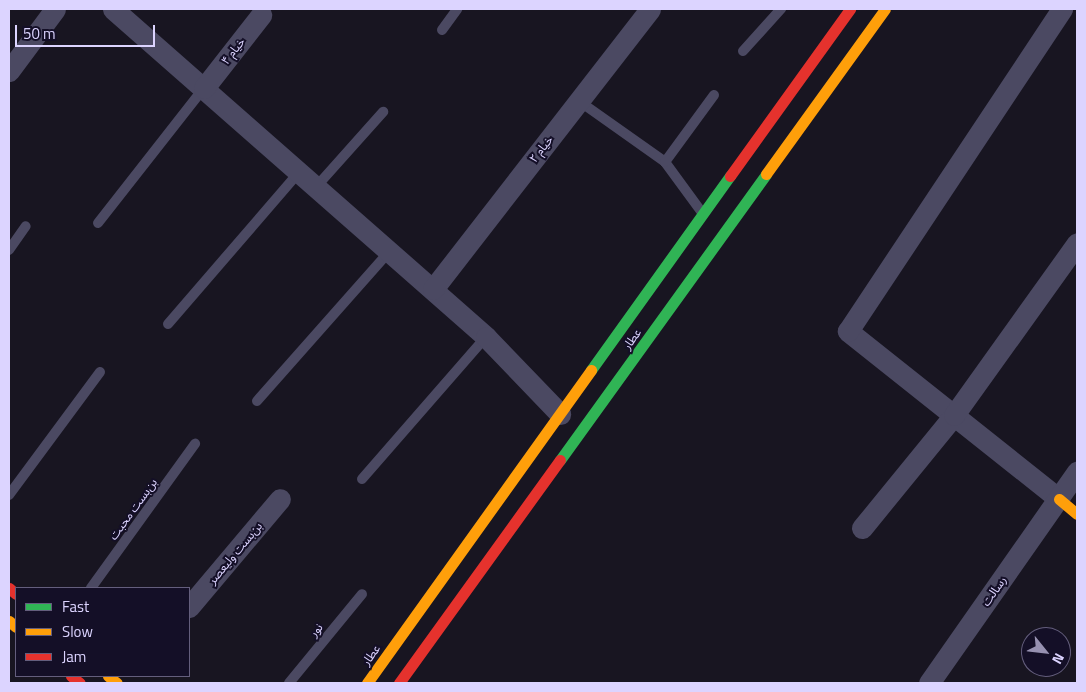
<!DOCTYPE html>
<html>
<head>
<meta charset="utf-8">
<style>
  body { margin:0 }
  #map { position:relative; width:1086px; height:692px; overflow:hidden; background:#181521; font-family:"Titillium Web","Noto Sans Arabic",sans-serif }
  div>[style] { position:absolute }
  .lane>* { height:10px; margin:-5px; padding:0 5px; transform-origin:5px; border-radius:5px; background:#4b4962 }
  .street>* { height:21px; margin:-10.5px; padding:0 10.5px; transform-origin:10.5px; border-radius:10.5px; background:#4b4962 }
  .fast>* { height:11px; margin:-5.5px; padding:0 5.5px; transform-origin:5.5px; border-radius:5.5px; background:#30b455 }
  .slow>* { height:11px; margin:-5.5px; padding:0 5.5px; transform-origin:5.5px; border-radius:5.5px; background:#ff9f0a }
  .jam>* { height:11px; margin:-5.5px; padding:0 5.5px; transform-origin:5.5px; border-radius:5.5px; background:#e5322d }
  span { translate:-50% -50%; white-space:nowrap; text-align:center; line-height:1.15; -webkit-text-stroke:4px #140f27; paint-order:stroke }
  .street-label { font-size:12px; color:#dcd4ff }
  .frame { position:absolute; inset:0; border:10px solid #dcd4ff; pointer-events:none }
  .legend { position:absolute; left:15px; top:587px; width:175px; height:90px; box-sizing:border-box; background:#140f27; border:1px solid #645e7d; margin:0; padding:6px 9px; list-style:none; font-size:15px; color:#dcd4ff }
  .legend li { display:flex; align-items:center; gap:10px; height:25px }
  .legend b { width:25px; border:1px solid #645e7d }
  .north { position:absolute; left:1021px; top:627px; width:50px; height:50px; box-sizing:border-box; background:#140f27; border:1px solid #645e7d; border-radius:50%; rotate:119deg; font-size:14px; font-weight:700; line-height:20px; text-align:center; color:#dcd4ff }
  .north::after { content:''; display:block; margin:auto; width:18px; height:22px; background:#9791b1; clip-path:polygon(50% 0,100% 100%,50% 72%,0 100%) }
  .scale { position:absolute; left:15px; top:25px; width:140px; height:22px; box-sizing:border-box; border:2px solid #dcd4ff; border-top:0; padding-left:6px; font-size:15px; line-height:18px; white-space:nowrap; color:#dcd4ff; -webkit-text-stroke:4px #140f27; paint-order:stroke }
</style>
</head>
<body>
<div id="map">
  <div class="lane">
    <i style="left:442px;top:30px;width:26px;rotate:-54deg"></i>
    <i style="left:743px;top:51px;width:57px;rotate:-47.9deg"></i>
    <i style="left:579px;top:101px;width:105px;rotate:35.3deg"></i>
    <i style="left:665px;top:162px;width:64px;rotate:53.8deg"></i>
    <i style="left:665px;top:162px;width:83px;rotate:-53.8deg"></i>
    <i style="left:316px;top:187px;width:101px;rotate:-48.2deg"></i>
    <i style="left:98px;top:223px;width:172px;rotate:-51.9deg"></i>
    <i style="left:9px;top:250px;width:29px;rotate:-55deg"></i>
    <i style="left:168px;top:324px;width:201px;rotate:-49.2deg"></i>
    <i style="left:257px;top:401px;width:199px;rotate:-48.5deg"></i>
    <i style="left:362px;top:479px;width:189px;rotate:-48.9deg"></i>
    <i style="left:9px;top:495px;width:153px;rotate:-53.5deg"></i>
    <i style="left:91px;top:588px;width:178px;rotate:-54.2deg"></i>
    <i style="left:289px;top:683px;width:115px;rotate:-50.6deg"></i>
  </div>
  <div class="street">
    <i style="left:113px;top:9px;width:497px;rotate:41.3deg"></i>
    <i style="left:486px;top:337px;width:107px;rotate:46.1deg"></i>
    <i style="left:9px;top:71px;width:77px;rotate:-53.4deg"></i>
    <i style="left:204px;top:88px;width:93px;rotate:-52deg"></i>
    <i style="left:433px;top:289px;width:354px;rotate:-52.2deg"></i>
    <i style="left:1059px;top:499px;width:270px;rotate:-141.5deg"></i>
    <i style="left:848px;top:331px;width:387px;rotate:-56.4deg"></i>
    <i style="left:862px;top:528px;width:146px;rotate:-50.8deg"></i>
    <i style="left:954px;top:415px;width:211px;rotate:-54.4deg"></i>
    <i style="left:189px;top:607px;width:141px;rotate:-49.9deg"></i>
    <i style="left:929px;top:683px;width:258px;rotate:-55deg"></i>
  </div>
  <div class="fast">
    <i style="left:591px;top:370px;width:239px;rotate:-54.4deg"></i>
    <i style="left:560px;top:460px;width:352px;rotate:-54.2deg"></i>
  </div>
  <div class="slow">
    <i style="left:766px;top:174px;width:203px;rotate:-54.2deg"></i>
    <i style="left:1059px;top:499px;width:23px;rotate:40deg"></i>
    <i style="left:9px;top:621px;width:9px;rotate:41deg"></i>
    <i style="left:108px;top:676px;width:11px;rotate:38deg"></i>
    <i style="left:367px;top:683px;width:385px;rotate:-54.4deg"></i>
  </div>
  <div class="jam">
    <i style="left:730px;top:176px;width:206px;rotate:-54.3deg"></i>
    <i style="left:9px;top:588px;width:9px;rotate:41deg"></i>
    <i style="left:71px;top:676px;width:11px;rotate:38deg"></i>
    <i style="left:399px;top:683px;width:275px;rotate:-54.2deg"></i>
  </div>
  <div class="street-label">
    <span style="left:233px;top:51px;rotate:-52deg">خیام ۴</span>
    <span style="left:541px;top:149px;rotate:-52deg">خیام ۲</span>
    <span style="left:632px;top:339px;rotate:-54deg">عطار</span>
    <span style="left:133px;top:509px;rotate:-54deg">بن‌بست محبت</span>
    <span style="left:235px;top:553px;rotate:-50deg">بن‌بست ولیعصر</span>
    <span style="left:994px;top:591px;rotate:-55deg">رسالت</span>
    <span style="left:316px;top:630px;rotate:-51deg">نور</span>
    <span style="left:371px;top:655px;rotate:-54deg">عطار</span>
  </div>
  <div class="frame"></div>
  <ul class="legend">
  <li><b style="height:6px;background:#30b455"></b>Fast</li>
  <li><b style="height:6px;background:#ff9f0a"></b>Slow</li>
  <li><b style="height:6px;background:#e5322d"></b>Jam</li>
  </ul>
  <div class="north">N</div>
  <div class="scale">50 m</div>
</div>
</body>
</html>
